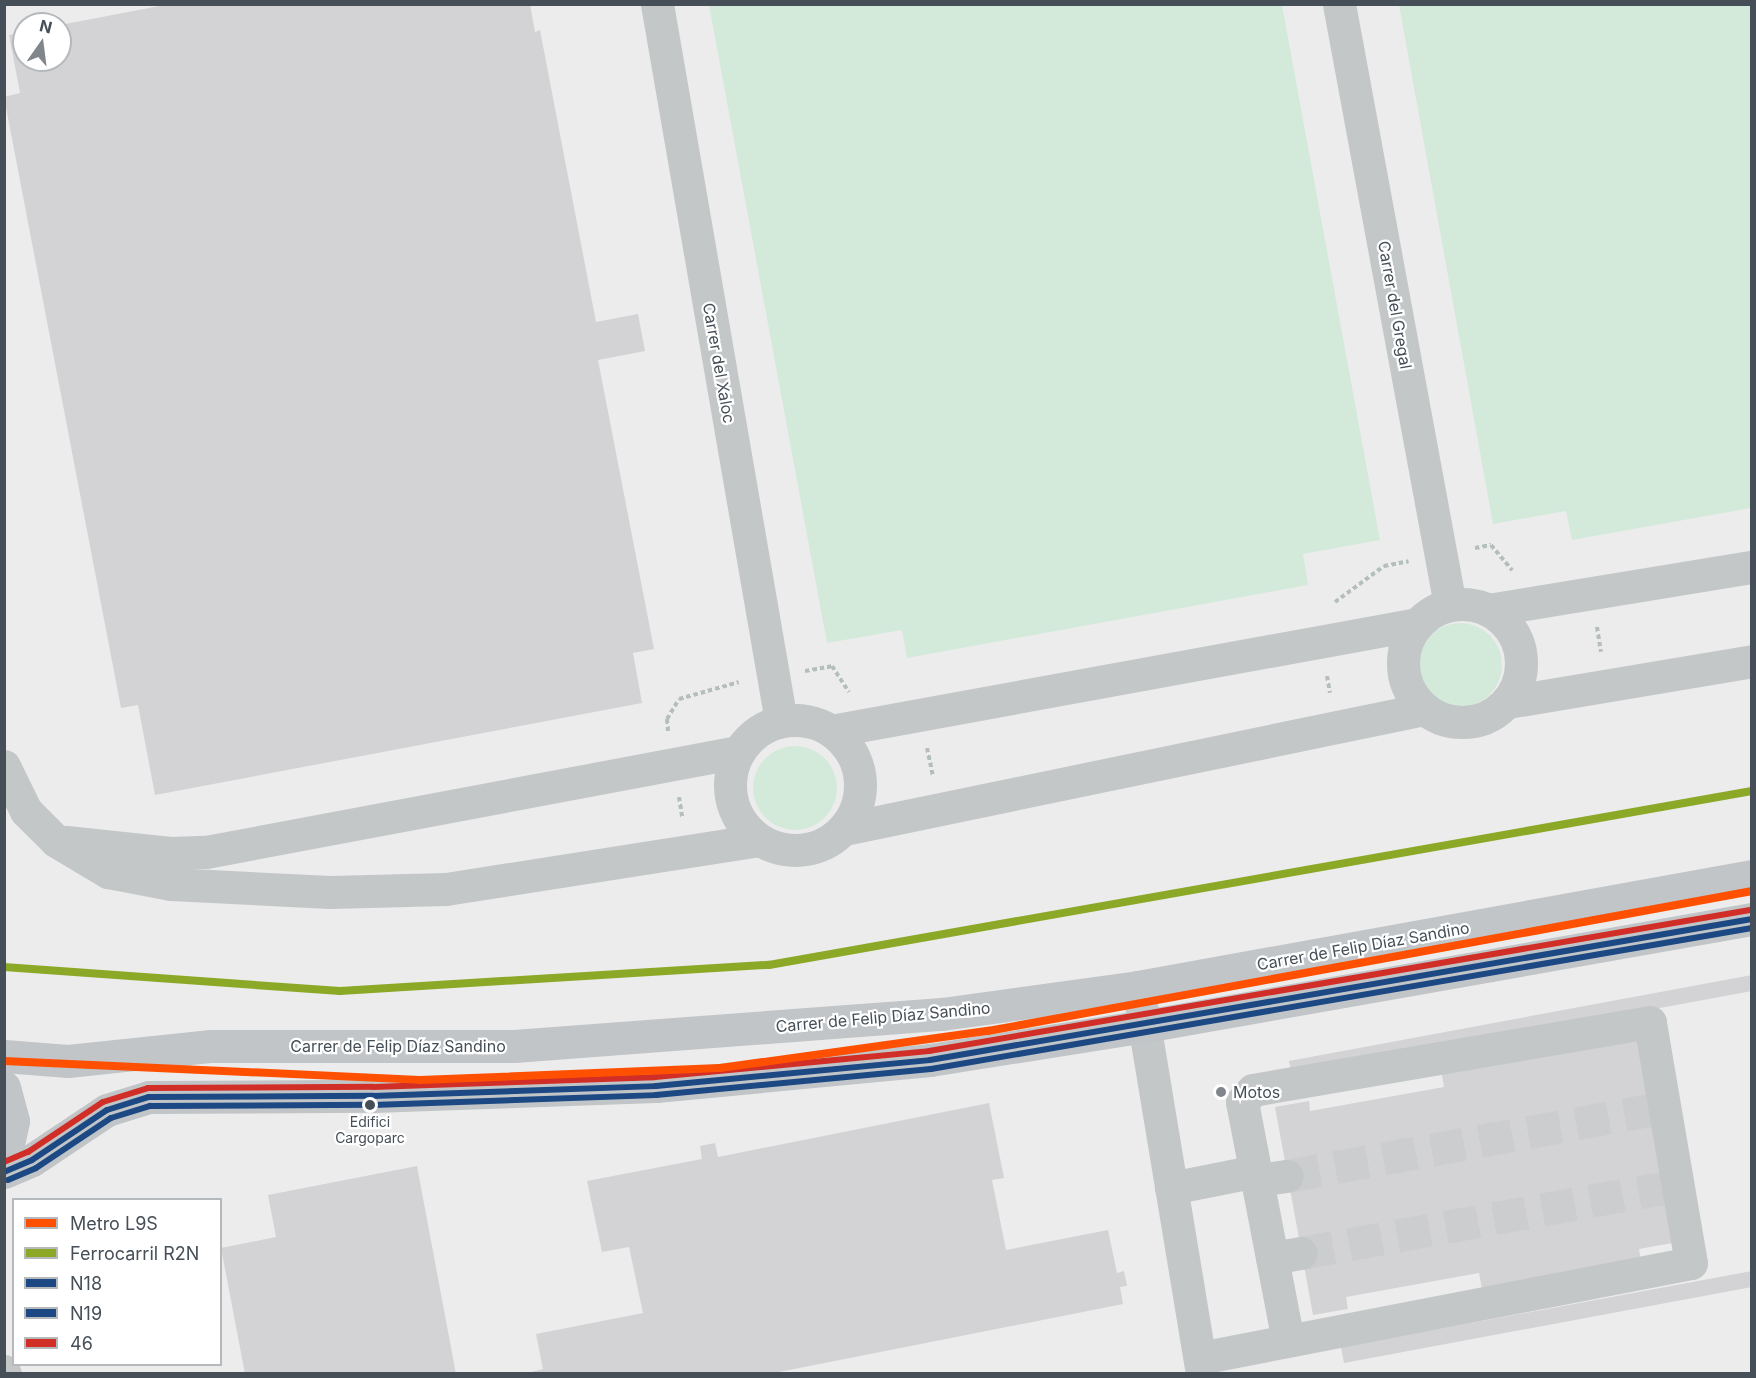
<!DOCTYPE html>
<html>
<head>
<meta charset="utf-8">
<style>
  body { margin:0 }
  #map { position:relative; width:1756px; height:1378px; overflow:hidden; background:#edecec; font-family:Inter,sans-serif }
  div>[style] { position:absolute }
  .green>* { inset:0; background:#d3eadb }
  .round { border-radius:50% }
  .building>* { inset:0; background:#d3d3d5 }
  .minor-tunnel>* { height:33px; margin-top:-16.5px; transform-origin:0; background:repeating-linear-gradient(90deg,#cccdce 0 33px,transparent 0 49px) }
  .path>* { height:4px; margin-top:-2px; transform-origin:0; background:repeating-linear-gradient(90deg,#b4bebb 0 4.5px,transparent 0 7.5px) }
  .minor>* { height:33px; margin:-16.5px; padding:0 16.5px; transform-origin:16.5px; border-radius:16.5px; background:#c4c7c8 }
  .minor>.ring { margin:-16.5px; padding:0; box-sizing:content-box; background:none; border:33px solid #c4c7c8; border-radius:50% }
  .major>* { height:33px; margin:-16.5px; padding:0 16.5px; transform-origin:16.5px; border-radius:16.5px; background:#c2c5c7 }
  .bus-1>* { height:6px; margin:-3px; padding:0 3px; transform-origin:3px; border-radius:3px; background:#1c4883 }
  .bus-2>* { height:6px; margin:-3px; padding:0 3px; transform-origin:3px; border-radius:3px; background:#1c4883 }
  .bus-3>* { height:6px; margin:-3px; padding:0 3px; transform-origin:3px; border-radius:3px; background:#d02e26 }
  .rail-1>* { height:8px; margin:-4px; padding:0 4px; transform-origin:4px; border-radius:4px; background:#8ba827 }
  .metro-1>* { height:8px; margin:-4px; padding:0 4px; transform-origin:4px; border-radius:4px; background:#fe5000 }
  .dots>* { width:16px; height:16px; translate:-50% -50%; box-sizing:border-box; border:3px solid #fff; border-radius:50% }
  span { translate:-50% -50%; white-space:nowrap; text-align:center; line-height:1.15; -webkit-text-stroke:4.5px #fff; paint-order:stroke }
  .bus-label { font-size:14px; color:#464f57 }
  .street-label { font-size:16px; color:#464f57 }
  .poi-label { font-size:16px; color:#464f57 }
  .left { translate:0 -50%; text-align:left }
  .frame { position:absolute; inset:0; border:6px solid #464f57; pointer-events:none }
  .legend { position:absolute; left:12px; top:1198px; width:210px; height:168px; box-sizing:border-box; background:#fff; border:2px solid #b5b9bc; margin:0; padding:8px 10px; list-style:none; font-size:18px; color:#464f57 }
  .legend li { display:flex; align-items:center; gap:12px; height:30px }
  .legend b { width:30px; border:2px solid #b5b9bc }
  .north { position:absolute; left:12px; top:12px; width:60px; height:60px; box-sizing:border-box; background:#fff; border:2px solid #b5b9bc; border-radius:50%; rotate:14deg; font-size:16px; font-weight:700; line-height:24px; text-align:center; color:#464f57 }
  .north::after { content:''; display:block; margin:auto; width:21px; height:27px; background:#80868b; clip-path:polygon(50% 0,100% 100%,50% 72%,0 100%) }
</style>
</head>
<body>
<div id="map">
  <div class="green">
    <i style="clip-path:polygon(709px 5px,1282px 5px,1380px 540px,1303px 554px,1308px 585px,907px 658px,902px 630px,827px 643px)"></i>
    <i style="clip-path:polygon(1399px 5px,1751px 5px,1751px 508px,1572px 540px,1566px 511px,1493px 524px)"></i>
    <i class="round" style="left:1418px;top:623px;width:84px;height:84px"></i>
    <i class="round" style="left:753px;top:746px;width:84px;height:84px"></i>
  </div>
  <div class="building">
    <i style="clip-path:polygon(170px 4px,530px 4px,535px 32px,540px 30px,596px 322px,638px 314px,645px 351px,598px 360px,654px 649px,633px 653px,642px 703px,155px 795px,138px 705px,121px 708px,4px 97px,20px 93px,9px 35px,24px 32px,24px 60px,60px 60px,60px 25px)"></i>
    <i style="clip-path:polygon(1752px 975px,1752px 991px,1292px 1076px,1289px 1061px)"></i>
    <i style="clip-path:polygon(1602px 1040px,1603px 1047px,1642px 1040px,1678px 1242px,1639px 1249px,1641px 1261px,1482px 1289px,1479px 1273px,1346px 1297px,1348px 1309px,1313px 1315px,1275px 1107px,1309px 1101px,1310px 1111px,1444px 1087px,1441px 1070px)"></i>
    <i style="clip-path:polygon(989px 1103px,1004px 1178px,992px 1180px,1006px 1250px,1108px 1230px,1117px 1273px,1124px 1271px,1127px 1286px,1120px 1287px,1123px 1304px,769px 1374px,524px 1374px,543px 1369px,536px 1334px,643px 1313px,629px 1247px,602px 1252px,587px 1181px,702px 1159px,700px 1146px,715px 1143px,718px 1157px)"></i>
    <i style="clip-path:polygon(417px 1166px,456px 1374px,245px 1374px,221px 1248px,276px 1237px,268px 1195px)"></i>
    <i style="clip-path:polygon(1752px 1271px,1752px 1287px,1344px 1363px,1341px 1347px)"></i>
  </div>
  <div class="minor-tunnel">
    <i style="left:1287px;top:1176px;width:373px;rotate:-10.3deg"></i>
    <i style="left:1301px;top:1253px;width:373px;rotate:-10.2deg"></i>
  </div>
  <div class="path">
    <i style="left:1475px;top:548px;width:16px;rotate:-11deg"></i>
    <i style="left:1491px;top:545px;width:33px;rotate:50deg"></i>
    <i style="left:1335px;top:602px;width:61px;rotate:-36.3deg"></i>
    <i style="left:1384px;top:566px;width:25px;rotate:-11deg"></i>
    <i style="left:1597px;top:627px;width:25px;rotate:81deg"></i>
    <i style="left:805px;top:671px;width:27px;rotate:-10deg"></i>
    <i style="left:832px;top:666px;width:31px;rotate:57deg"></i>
    <i style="left:1327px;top:676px;width:17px;rotate:80deg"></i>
    <i style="left:668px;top:731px;width:12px;rotate:-95deg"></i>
    <i style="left:667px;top:719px;width:23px;rotate:-59deg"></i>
    <i style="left:679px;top:699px;width:62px;rotate:-15.8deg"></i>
    <i style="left:927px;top:748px;width:29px;rotate:78deg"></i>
    <i style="left:679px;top:797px;width:20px;rotate:81deg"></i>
  </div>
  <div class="minor">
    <i style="left:657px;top:4px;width:728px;rotate:80.19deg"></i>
    <i style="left:1339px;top:4px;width:611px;rotate:79.54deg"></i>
    <i class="ring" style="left:1403px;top:604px;width:85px;height:85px"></i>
    <i style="left:1488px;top:610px;width:267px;rotate:-9.3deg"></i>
    <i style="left:1508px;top:702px;width:247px;rotate:-9.5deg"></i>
    <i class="ring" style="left:730px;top:720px;width:97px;height:97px"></i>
    <i style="left:831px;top:731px;width:596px;rotate:-10.35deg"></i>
    <i style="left:4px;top:766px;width:50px;rotate:63.9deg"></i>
    <i style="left:26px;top:811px;width:42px;rotate:45deg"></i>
    <i style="left:56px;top:841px;width:61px;rotate:30.8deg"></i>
    <i style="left:108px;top:872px;width:64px;rotate:10.8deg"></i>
    <i style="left:171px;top:884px;width:159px;rotate:2.9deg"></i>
    <i style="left:330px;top:892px;width:116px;rotate:-1.5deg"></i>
    <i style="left:446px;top:889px;width:316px;rotate:-8.9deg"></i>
    <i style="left:844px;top:829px;width:592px;rotate:-11.69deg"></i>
    <i style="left:66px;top:842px;width:105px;rotate:6deg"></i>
    <i style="left:170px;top:853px;width:36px;rotate:-2deg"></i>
    <i style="left:206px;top:852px;width:541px;rotate:-10.65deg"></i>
    <i style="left:1138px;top:987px;width:392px;rotate:80.6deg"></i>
    <i style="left:1258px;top:1180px;width:29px;rotate:-8deg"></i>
    <i style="left:1171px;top:1188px;width:87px;rotate:-11.3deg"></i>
    <i style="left:1272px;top:1258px;width:29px;rotate:-10deg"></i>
    <i style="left:1200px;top:1358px;width:500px;rotate:-10.95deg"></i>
    <i style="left:1691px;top:1263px;width:244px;rotate:-99.7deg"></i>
    <i style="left:1650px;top:1022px;width:403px;rotate:170.3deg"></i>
    <i style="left:1253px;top:1090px;width:16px;rotate:133deg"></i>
    <i style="left:1242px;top:1102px;width:243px;rotate:79.1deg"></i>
    <i style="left:4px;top:1371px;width:3px;rotate:72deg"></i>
  </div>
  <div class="major">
    <i style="left:4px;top:1056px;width:64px;rotate:4.5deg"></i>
    <i style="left:68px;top:1061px;width:144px;rotate:-6deg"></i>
    <i style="left:211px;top:1046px;width:303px"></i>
    <i style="left:514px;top:1046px;width:429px;rotate:-4.3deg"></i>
    <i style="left:942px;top:1014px;width:198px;rotate:-7.8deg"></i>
    <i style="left:1138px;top:987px;width:624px;rotate:-10.25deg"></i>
    <i style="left:4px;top:1087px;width:35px;rotate:75deg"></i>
    <i style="left:13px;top:1121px;width:43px;rotate:102.1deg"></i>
    <i style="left:4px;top:1172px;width:30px;rotate:-23deg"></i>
    <i style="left:32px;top:1160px;width:90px;rotate:-33.7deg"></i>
    <i style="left:107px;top:1110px;width:44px;rotate:-17.2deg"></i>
    <i style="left:149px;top:1097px;width:224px;rotate:-0.3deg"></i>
    <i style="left:373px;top:1096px;width:283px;rotate:-2deg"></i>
    <i style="left:656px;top:1086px;width:275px;rotate:-5.4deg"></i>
    <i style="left:930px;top:1060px;width:218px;rotate:-9deg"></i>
    <i style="left:1145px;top:1026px;width:616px;rotate:-10deg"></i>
  </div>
  <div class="bus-1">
    <i style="left:4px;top:1172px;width:30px;rotate:-23deg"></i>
    <i style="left:32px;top:1160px;width:90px;rotate:-33.7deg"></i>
    <i style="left:107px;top:1110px;width:44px;rotate:-17.2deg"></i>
    <i style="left:149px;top:1097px;width:224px;rotate:-0.3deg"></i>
    <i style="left:373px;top:1096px;width:283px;rotate:-2deg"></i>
    <i style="left:656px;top:1086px;width:275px;rotate:-5.4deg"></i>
    <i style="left:930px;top:1060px;width:834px;rotate:-9.73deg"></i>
  </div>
  <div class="bus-2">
    <i style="left:8px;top:1180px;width:30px;rotate:-23deg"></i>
    <i style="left:36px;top:1168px;width:90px;rotate:-33.7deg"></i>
    <i style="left:111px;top:1118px;width:41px;rotate:-17.1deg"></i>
    <i style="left:150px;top:1106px;width:223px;rotate:-0.3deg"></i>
    <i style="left:373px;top:1105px;width:283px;rotate:-2deg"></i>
    <i style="left:656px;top:1095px;width:276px;rotate:-5.4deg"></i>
    <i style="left:931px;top:1069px;width:833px;rotate:-9.75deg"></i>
  </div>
  <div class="bus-3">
    <i style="left:4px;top:1162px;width:26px;rotate:-23deg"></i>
    <i style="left:28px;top:1152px;width:90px;rotate:-33.7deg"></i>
    <i style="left:103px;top:1102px;width:47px;rotate:-17.3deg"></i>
    <i style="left:148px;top:1088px;width:225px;rotate:-0.3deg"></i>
    <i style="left:373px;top:1087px;width:282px;rotate:-2deg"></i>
    <i style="left:655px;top:1077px;width:275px;rotate:-5.4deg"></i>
    <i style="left:929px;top:1051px;width:833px;rotate:-9.75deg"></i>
  </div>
  <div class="rail-1">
    <i style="left:4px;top:967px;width:337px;rotate:4.1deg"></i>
    <i style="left:340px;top:991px;width:430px;rotate:-3.5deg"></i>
    <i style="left:769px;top:965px;width:998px;rotate:-10.04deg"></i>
  </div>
  <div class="metro-1">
    <i style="left:4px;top:1061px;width:416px;rotate:2.6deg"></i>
    <i style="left:420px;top:1080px;width:300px;rotate:-2.3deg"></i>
    <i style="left:720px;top:1068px;width:271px;rotate:-7.9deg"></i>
    <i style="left:988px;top:1031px;width:777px;rotate:-10.38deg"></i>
  </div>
  <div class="dots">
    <i style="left:1221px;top:1092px;background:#80868b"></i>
    <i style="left:370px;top:1105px;background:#464f57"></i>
  </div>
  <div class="bus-label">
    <span style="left:370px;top:1130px">Edifici<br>Cargoparc</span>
  </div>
  <div class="street-label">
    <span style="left:1395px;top:305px;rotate:80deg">Carrer del Gregal</span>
    <span style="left:719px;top:363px;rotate:80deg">Carrer del Xaloc</span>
    <span style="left:1363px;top:946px;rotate:-10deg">Carrer de Felip Díaz Sandino</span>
    <span style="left:883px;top:1017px;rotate:-5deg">Carrer de Felip Díaz Sandino</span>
    <span style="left:398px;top:1046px">Carrer de Felip Díaz Sandino</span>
  </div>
  <div class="poi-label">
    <span class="left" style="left:1233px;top:1092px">Motos</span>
  </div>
  <div class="frame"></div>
  <ul class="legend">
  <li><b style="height:8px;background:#fe5000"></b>Metro L9S</li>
  <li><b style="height:8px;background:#8ba827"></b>Ferrocarril R2N</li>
  <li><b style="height:8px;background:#1c4883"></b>N18</li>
  <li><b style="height:8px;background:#1c4883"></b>N19</li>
  <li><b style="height:8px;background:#d02e26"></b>46</li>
  </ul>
  <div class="north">N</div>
</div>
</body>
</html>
